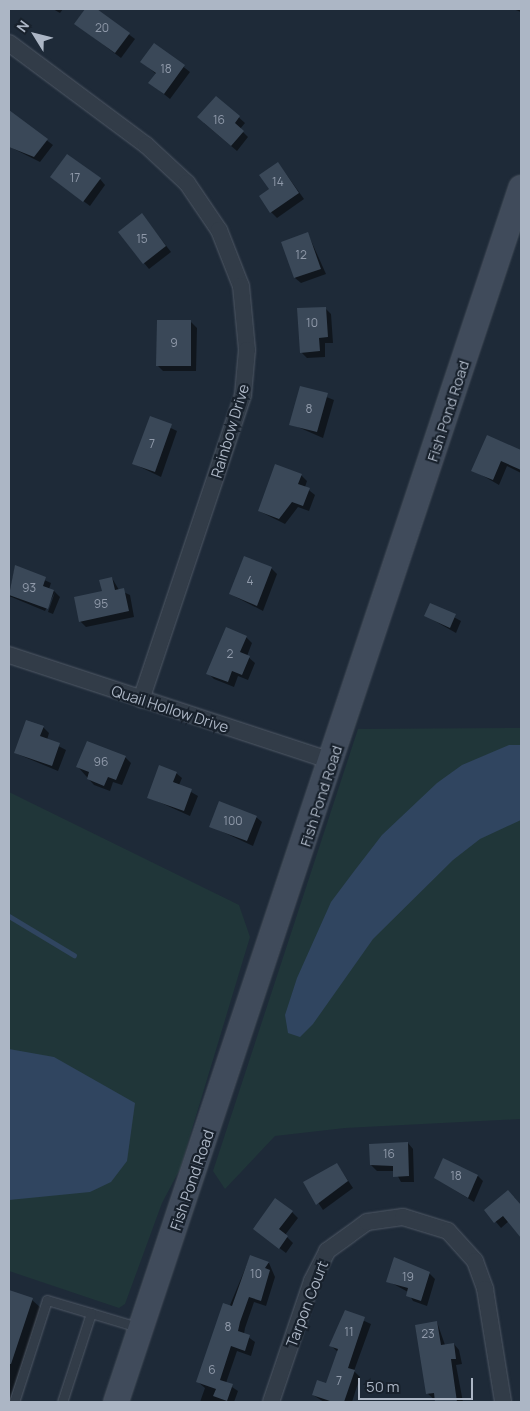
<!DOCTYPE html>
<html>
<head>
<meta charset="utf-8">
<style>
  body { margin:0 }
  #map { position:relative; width:530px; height:1411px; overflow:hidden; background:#1e2a38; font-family:Manrope,sans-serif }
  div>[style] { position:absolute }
  .green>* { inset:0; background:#203639 }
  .water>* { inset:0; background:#304560 }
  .shadow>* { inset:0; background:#0007 }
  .stream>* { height:4.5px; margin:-2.25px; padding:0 2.25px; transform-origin:2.25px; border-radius:2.25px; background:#304560 }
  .building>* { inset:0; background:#3a4858 }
  .roads { filter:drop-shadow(0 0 1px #505966) drop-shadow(0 0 1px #505966) }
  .lane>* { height:9px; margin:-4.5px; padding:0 4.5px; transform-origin:4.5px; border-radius:4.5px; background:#323c48 }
  .street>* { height:16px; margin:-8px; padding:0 8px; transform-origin:8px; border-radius:8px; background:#323c48 }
  .secondary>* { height:24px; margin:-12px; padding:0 12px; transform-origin:12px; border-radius:12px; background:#404b5b }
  span { translate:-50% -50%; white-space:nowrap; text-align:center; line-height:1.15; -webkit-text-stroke:4.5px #18212c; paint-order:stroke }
  .number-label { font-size:12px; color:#909aaa }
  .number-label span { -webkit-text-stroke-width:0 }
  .street-label { font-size:15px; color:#acb6c5 }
  .frame { position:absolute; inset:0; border:10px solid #acb6c5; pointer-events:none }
  .north { position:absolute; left:10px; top:10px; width:50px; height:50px; -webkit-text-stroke:4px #18212c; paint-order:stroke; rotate:306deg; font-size:14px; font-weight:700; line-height:20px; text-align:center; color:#acb6c5 }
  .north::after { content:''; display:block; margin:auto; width:18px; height:22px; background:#acb6c5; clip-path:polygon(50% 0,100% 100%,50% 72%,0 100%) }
  .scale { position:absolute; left:358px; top:1378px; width:115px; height:22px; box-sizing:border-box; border:2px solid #acb6c5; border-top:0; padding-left:6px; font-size:15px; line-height:18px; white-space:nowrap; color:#acb6c5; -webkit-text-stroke:4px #18212c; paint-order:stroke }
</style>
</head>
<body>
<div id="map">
  <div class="green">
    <i style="clip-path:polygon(521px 728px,521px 1119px,345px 1128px,275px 1136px,225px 1189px,213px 1171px,358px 729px)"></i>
    <i style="clip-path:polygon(9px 792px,239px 905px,250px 937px,180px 1169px,162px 1203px,125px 1304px,119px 1308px,9px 1271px)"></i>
  </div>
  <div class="water">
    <i style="clip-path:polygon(509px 745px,521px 745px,521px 820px,480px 839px,453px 860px,373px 939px,313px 1024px,300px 1037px,288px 1033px,285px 1015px,297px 978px,331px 902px,355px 870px,382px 835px,437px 783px,462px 765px)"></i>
    <i style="clip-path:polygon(9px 1049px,54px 1057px,135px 1103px,127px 1161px,111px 1182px,90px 1192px,9px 1200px)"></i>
  </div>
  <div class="shadow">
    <i style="clip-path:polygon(53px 9px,63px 9px,60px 13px)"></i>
    <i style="clip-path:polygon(87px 9px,95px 9px,135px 39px,121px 58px,76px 24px)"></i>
    <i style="clip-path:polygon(521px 9px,521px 12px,513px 9px)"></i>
    <i style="clip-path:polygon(154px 44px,190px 72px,170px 99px,150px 83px,156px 74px,142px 62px)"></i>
    <i style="clip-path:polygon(216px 97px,245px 123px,240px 129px,248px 137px,237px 151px,204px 123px)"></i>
    <i style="clip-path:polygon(9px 112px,53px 145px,40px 162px,10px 147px,14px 142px,9px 139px)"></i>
    <i style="clip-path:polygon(278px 163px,304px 199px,277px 218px,271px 212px,270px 190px)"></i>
    <i style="clip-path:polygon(51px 177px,100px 179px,105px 185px,90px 206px)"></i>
    <i style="clip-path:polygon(147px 221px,171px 252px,149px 269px,144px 263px)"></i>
    <i style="clip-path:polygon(308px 234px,326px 274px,301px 283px,295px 278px)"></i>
    <i style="clip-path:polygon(325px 308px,331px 314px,333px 343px,325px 343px,325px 357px,307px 358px,301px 352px)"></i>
    <i style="clip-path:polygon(191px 322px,197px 328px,196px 371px,163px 371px,157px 365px)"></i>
    <i style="clip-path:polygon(301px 387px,334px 400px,323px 438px,291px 424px)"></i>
    <i style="clip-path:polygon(150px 418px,177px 431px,161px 477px,134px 464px)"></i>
    <i style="clip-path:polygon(488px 437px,521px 452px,521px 473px,507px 466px,499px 485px,473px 470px)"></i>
    <i style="clip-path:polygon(301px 475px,307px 481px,305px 487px,315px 495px,309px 511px,298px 507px,285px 524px,259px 511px)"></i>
    <i style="clip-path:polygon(15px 567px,51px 583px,49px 589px,54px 591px,60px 597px,53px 614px,48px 612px,55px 592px,45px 611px,9px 596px)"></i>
    <i style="clip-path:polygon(271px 568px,277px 574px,263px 611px,230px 594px)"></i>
    <i style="clip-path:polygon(112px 578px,119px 590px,130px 595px,134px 617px,86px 627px,80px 621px)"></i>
    <i style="clip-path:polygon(431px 605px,461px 621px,456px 633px,426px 616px)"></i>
    <i style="clip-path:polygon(246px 637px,252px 643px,247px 656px,255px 663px,248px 680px,238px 676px,234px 687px,214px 679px,208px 673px)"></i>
    <i style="clip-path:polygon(43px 727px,49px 733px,47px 740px,66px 750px,58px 771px,15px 753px)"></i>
    <i style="clip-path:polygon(125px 757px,131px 763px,122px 785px,113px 782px,110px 791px,94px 785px,78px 767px)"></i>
    <i style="clip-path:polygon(176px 773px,182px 778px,179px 785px,198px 796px,190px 816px,148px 797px)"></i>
    <i style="clip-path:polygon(256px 817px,262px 822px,253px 846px,210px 826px)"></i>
    <i style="clip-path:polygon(408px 1143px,413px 1149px,414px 1182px,401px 1182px,395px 1171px,377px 1171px,371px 1165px)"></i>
    <i style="clip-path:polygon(337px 1164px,353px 1188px,323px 1210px,305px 1183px)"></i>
    <i style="clip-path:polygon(478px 1176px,483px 1181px,474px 1202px,435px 1178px)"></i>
    <i style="clip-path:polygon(514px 1197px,521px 1206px,521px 1235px,509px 1221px,501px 1228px,486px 1210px)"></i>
    <i style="clip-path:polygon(292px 1212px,298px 1218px,285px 1235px,293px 1243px,286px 1253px,254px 1229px)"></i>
    <i style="clip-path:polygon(250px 1257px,269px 1263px,275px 1277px,266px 1306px,254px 1302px,245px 1328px,244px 1334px,255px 1342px,251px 1356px,237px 1351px,226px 1383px,238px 1391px,234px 1402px,200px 1402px,205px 1388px,198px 1382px)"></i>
    <i style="clip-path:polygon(429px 1273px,435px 1279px,427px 1306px,413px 1301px,408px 1292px,388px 1281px)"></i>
    <i style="clip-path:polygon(9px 1292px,32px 1300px,41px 1308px,9px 1402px)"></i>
    <i style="clip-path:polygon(345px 1312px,371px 1324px,354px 1371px,360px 1377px,352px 1402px,324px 1402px,313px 1395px,327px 1384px,338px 1352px,330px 1345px)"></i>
    <i style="clip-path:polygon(437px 1322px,445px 1345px,454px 1344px,459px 1350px,462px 1364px,456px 1365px,463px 1402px,437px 1402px,427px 1393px)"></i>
  </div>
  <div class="stream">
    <i style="left:9px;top:916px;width:76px;rotate:31deg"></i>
  </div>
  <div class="building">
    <i style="clip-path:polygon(85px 9px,97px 9px,130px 33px,115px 53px,74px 24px)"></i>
    <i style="clip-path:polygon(154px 43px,185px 65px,164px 94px,148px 83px,156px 73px,140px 62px)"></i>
    <i style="clip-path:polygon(216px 96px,240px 116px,235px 123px,244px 131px,231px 146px,197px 117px)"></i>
    <i style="clip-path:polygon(9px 110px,48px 139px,34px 157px,9px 147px)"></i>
    <i style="clip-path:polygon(67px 154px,101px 178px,83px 202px,50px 177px)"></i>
    <i style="clip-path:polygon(278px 162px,299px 193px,270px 213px,259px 196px,269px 189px,259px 175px)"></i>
    <i style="clip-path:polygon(142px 213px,166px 246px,143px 264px,118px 232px)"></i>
    <i style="clip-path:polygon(308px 232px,321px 269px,294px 278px,281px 242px)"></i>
    <i style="clip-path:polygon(326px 307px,328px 337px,319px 338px,320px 351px,300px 353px,297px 308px)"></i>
    <i style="clip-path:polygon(157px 320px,191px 320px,191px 366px,156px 366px)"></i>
    <i style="clip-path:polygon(300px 386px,328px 393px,317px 432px,289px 425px)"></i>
    <i style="clip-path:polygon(150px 416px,172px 424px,155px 472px,132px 464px)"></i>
    <i style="clip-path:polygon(487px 435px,521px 450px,521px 470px,501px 461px,493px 480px,471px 471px)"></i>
    <i style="clip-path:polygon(275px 464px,302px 474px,298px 484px,310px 488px,303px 506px,292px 502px,279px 519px,258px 511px)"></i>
    <i style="clip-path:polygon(244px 556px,272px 567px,257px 606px,229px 594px)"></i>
    <i style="clip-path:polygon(15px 565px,46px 577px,43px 586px,54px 590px,48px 609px,9px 595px)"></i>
    <i style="clip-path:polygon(112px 577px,115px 590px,124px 588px,129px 611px,79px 622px,74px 597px,102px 591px,99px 580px)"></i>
    <i style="clip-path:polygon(430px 603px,456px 614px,450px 628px,424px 616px)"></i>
    <i style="clip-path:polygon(226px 627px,247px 636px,240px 652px,250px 656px,242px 675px,232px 671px,228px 682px,206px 674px)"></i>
    <i style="clip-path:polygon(26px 720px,44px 726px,40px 736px,60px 743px,52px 766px,14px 753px)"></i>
    <i style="clip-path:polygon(87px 741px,126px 756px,116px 780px,108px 777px,104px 786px,87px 779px,89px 772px,76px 767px)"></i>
    <i style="clip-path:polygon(159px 765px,177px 772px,173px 782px,192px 789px,184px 811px,147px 798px)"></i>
    <i style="clip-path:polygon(219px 801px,257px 816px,247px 841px,209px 827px)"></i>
    <i style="clip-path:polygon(408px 1142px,409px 1176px,393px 1177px,393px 1166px,370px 1165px,369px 1144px)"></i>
    <i style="clip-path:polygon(443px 1158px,478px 1175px,468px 1198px,434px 1178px)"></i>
    <i style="clip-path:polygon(337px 1163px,348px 1181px,316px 1205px,303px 1182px)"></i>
    <i style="clip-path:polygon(508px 1190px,521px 1205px,521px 1238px,503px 1216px,494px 1223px,484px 1210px)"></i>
    <i style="clip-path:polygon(275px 1198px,293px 1211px,279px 1229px,288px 1236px,279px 1249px,253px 1229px)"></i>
    <i style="clip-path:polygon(250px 1255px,269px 1262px,265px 1268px,270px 1270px,261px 1301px,249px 1297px,240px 1322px,238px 1331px,250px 1335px,245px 1351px,231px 1346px,220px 1380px,233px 1384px,227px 1401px,213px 1396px,216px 1389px,196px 1382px,223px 1303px,232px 1306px)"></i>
    <i style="clip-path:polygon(394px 1257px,430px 1272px,421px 1301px,406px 1296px,408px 1288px,386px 1282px)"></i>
    <i style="clip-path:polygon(9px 1290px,33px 1298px,11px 1364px,9px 1364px)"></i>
    <i style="clip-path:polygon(345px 1310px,365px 1317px,348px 1368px,355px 1370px,344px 1402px,333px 1402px,312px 1395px,317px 1380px,326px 1383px,338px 1349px,329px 1346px)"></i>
    <i style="clip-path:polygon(437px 1321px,441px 1345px,454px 1343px,456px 1359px,451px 1359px,457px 1402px,435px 1402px,434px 1393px,426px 1394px,415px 1325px)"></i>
  </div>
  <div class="roads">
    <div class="lane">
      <i style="left:91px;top:1313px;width:52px;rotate:16.7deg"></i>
      <i style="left:14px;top:1402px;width:107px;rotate:-72.1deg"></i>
      <i style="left:47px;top:1300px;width:46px;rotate:16.5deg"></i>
      <i style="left:91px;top:1313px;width:94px;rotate:108deg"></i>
    </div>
    <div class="street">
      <i style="left:9px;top:43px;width:171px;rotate:36.7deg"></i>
      <i style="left:146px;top:145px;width:56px;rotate:42.8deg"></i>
      <i style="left:187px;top:183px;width:57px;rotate:55.8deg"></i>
      <i style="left:219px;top:230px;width:60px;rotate:68.6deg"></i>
      <i style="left:241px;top:286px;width:64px;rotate:84.6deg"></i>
      <i style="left:247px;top:350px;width:45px;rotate:95.1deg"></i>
      <i style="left:243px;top:395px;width:321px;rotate:108.5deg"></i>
      <i style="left:9px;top:655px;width:340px;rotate:18.2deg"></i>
      <i style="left:271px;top:1402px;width:128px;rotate:-71.3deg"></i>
      <i style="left:312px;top:1281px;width:34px;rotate:-63deg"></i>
      <i style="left:327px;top:1251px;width:49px;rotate:-35.9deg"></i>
      <i style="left:367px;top:1222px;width:36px;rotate:-8deg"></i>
      <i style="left:403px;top:1217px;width:47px;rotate:17.3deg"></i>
      <i style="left:448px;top:1231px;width:40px;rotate:48deg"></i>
      <i style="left:475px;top:1261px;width:30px;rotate:70deg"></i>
      <i style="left:485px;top:1289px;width:114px;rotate:80.9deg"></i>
    </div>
    <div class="secondary">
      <i style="left:116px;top:1402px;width:1280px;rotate:-71.55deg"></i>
    </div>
  </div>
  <div class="number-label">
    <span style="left:102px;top:28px">20</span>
    <span style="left:166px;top:69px">18</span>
    <span style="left:219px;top:120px">16</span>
    <span style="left:75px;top:178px">17</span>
    <span style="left:278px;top:182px">14</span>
    <span style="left:142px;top:239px">15</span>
    <span style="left:301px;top:255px">12</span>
    <span style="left:312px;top:323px">10</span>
    <span style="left:174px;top:343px">9</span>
    <span style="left:309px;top:409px">8</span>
    <span style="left:152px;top:444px">7</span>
    <span style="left:250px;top:581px">4</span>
    <span style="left:29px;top:588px">93</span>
    <span style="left:101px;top:604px">95</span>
    <span style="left:230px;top:654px">2</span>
    <span style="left:101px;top:762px">96</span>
    <span style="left:233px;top:821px">100</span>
    <span style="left:389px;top:1154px">16</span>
    <span style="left:456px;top:1176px">18</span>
    <span style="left:256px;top:1274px">10</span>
    <span style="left:408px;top:1277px">19</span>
    <span style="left:228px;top:1327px">8</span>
    <span style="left:349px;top:1332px">11</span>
    <span style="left:428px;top:1334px">23</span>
    <span style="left:212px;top:1370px">6</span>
    <span style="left:339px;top:1381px">7</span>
  </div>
  <div class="street-label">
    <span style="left:448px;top:411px;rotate:-72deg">Fish Pond Road</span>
    <span style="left:230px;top:431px;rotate:-73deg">Rainbow Drive</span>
    <span style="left:170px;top:709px;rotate:18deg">Quail Hollow Drive</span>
    <span style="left:321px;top:796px;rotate:-72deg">Fish Pond Road</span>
    <span style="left:192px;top:1180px;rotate:-71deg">Fish Pond Road</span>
    <span style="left:307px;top:1304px;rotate:-69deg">Tarpon Court</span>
  </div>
  <div class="frame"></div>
  <div class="north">N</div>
  <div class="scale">50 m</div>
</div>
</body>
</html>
